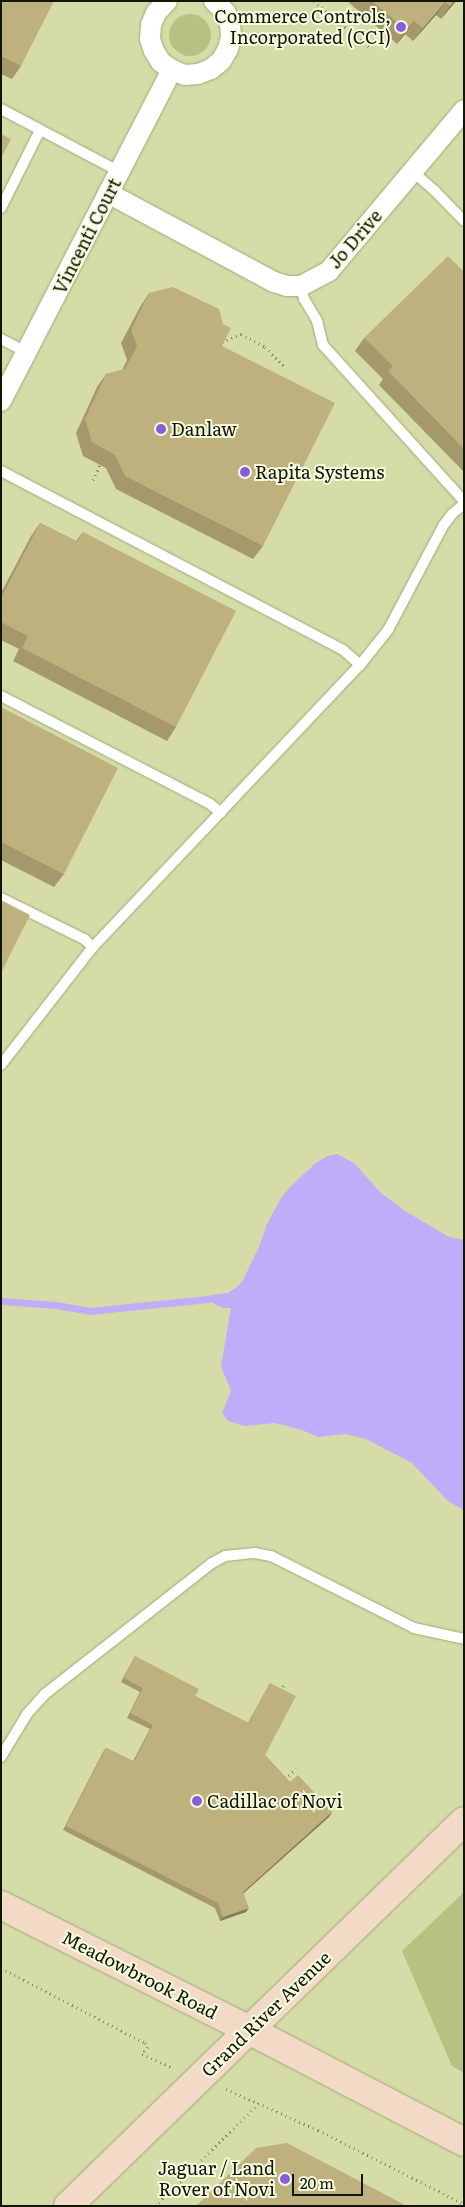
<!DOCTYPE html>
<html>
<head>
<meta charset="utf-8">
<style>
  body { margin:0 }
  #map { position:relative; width:465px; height:2207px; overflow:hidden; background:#d5dca8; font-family:Literata,serif }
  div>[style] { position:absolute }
  .green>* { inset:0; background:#b8c082 }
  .round { border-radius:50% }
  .water>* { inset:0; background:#beadf8 }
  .stream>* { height:7px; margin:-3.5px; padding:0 3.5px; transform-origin:3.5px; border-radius:3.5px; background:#beadf8 }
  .path>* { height:3px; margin-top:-1.5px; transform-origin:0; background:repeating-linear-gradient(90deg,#868a64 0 1px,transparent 0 5px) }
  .roads { filter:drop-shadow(0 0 1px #a1a875) drop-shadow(0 0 1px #a1a875) }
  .lane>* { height:10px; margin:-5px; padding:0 5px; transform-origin:5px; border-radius:5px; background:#fff }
  .street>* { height:20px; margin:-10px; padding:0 10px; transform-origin:10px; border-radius:10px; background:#fff }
  .secondary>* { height:28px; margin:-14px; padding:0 14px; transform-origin:14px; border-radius:14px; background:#f3dac7 }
  .wall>* { inset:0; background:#a4986c }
  .shaded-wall>* { inset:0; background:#867c58 }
  .building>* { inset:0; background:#bfb17e }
  .dots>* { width:14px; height:14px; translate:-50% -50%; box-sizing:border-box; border:2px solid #f6fbe0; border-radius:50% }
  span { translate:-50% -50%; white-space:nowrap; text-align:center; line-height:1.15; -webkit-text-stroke:4px #f6fbe0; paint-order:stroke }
  .poi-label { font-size:18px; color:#131503 }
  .right { translate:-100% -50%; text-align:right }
  .left { translate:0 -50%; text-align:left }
  .street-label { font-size:18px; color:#131503 }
  .frame { position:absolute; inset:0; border:2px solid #131503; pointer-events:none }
  .scale { position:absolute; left:292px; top:2174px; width:71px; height:22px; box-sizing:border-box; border:2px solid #131503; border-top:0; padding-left:6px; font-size:15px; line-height:18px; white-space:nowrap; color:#131503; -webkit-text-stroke:4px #f6fbe0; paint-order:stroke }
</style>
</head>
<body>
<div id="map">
  <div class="green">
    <i class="round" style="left:169px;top:14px;width:42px;height:42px"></i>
    <i style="clip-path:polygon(464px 1892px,464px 2073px,452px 2066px,402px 1951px)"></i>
  </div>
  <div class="water">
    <i style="clip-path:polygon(337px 1154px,354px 1163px,381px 1193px,405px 1211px,449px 1237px,464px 1240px,464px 1510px,448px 1501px,412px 1463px,366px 1439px,346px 1434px,318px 1437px,302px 1430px,275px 1423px,245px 1426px,228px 1421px,222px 1413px,231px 1391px,221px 1366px,231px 1308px,223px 1308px,207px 1300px,207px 1298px,211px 1295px,228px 1293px,237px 1287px,243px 1280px,259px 1247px,267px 1224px,281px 1198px,292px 1185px,317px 1162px,328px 1156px)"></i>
  </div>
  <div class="stream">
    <i style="left:1px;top:1301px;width:55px;rotate:4.2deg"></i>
    <i style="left:56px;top:1305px;width:34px;rotate:10deg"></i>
    <i style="left:89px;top:1311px;width:119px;rotate:-5.8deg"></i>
  </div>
  <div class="path">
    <i style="left:314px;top:1px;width:73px;rotate:40deg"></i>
    <i style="left:222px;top:342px;width:21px;rotate:-23deg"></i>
    <i style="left:241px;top:334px;width:27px;rotate:28deg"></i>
    <i style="left:265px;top:347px;width:28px;rotate:45deg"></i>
    <i style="left:93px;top:480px;width:17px;rotate:-65deg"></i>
    <i style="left:281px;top:1691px;width:10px;rotate:-61deg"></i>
    <i style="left:285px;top:1779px;width:15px;rotate:-42deg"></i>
    <i style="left:1px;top:1968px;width:162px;rotate:27.5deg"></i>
    <i style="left:145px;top:2043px;width:5px;rotate:53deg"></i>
    <i style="left:148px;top:2047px;width:9px;rotate:131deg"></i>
    <i style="left:142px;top:2054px;width:34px;rotate:24deg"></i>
    <i style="left:226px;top:2089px;width:101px;rotate:24deg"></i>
    <i style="left:318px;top:2130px;width:164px;rotate:26.9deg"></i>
    <i style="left:155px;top:2206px;width:146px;rotate:-44.7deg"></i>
  </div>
  <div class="roads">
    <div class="lane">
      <i style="left:1px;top:109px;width:135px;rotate:27.9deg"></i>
      <i style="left:412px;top:171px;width:29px;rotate:41deg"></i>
      <i style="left:434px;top:190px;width:43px;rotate:45.9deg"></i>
      <i style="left:1px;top:208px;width:87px;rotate:-63.4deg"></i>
      <i style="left:301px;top:286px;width:13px;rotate:77deg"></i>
      <i style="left:304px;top:299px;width:26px;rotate:59deg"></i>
      <i style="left:317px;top:321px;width:25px;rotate:76deg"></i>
      <i style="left:323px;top:345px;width:210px;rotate:47.9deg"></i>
      <i style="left:1px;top:339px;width:28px;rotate:27deg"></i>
      <i style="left:1px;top:471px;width:386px;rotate:27.6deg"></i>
      <i style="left:343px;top:650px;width:23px;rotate:41deg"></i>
      <i style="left:1px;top:696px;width:235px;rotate:27.3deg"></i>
      <i style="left:210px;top:804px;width:14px;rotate:39deg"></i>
      <i style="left:1px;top:898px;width:93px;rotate:26.3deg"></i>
      <i style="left:84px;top:939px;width:12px;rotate:42deg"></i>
      <i style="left:1px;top:1065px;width:150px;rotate:-52.1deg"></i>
      <i style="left:93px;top:947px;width:388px;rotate:-46.6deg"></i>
      <i style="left:360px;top:665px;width:45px;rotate:-51.3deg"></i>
      <i style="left:388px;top:630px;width:118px;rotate:-62.1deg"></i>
      <i style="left:443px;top:526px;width:15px;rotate:-53deg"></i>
      <i style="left:452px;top:514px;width:16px;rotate:-40deg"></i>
      <i style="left:1px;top:1757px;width:50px;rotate:-58.8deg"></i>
      <i style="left:27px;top:1714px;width:27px;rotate:-48deg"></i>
      <i style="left:45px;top:1694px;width:212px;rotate:-38.1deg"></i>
      <i style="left:212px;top:1563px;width:15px;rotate:-28deg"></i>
      <i style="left:225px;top:1556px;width:30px;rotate:-6deg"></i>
      <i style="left:255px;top:1553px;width:16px;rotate:11deg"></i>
      <i style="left:271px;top:1556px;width:160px;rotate:26.7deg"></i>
      <i style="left:414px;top:1628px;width:51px;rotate:12.4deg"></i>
    </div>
    <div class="street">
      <i style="left:167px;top:1px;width:16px;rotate:133deg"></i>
      <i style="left:156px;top:13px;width:13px;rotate:113deg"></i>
      <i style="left:151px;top:25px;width:14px;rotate:94deg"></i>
      <i style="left:150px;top:39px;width:13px;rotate:72deg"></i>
      <i style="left:154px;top:51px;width:13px;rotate:58deg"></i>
      <i style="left:161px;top:62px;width:14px;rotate:36deg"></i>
      <i style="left:172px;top:70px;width:14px;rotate:21deg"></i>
      <i style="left:185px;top:75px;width:13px;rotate:-4deg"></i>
      <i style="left:198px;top:74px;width:14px;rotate:-21deg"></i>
      <i style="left:211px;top:69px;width:13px;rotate:-39deg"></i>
      <i style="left:221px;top:61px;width:14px;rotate:-60deg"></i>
      <i style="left:228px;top:49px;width:12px;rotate:-76deg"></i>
      <i style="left:231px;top:37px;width:13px;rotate:-94deg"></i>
      <i style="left:230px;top:24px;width:12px;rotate:-110deg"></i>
      <i style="left:226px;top:13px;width:17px;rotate:-135deg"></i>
      <i style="left:108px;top:193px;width:188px;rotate:28.2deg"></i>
      <i style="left:274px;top:282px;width:14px;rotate:17deg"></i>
      <i style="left:287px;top:286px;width:14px"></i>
      <i style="left:301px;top:286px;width:32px;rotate:-28deg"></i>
      <i style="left:329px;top:271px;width:210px;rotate:-50deg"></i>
      <i style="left:1px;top:401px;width:373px;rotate:-62.7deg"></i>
    </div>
    <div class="secondary">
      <i style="left:1px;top:1905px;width:278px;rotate:26.7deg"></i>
      <i style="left:249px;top:2030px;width:242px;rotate:27.5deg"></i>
      <i style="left:68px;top:2206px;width:552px;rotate:-44.19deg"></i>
    </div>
  </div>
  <div class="wall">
    <i style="clip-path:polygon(1px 1px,21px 66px,12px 79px,1px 74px)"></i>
    <i style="clip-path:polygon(347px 1px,456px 1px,441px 19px,436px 15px,413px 41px,405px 34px,397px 44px)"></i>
    <i style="clip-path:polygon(464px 272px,464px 472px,379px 385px,383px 379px,355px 351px,364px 338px)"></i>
    <i style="clip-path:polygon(149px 293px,222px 346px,263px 546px,253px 559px,116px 489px,106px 468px,83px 456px,76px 433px,97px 387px,106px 374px,122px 370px,127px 360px,121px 343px,140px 307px)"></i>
    <i style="clip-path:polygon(40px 523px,76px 541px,83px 532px,176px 727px,167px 741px,13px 661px,19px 649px,1px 640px,1px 593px,31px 536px)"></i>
    <i style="clip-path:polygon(1px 707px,64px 874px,54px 887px,1px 860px)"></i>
    <i style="clip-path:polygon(135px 1656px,195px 1696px,248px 1723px,270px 1683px,265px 1755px,290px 1782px,332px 1812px,329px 1817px,244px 1893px,246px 1912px,220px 1921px,215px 1908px,63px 1830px,103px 1752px,106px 1748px,133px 1761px,150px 1729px,127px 1718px,140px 1692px,121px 1682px)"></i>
  </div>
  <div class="shaded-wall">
    <i style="clip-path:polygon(454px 1px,456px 1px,441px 19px,450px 6px)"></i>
    <i style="clip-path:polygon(445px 2px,436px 15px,413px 41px,423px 28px)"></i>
    <i style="clip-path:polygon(414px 21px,405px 34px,397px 44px,406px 30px)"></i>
    <i style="clip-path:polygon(332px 1812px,329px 1817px,240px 1896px,243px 1892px)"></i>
    <i style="clip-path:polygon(249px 1908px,246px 1912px,220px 1921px,223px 1917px)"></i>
  </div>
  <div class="building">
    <i style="clip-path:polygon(1px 1px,54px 1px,21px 66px,1px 56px)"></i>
    <i style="clip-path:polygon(372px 1px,454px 1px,450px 6px,445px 2px,423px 28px,414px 21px,406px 30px)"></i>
    <i style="clip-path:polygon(1px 134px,11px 139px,1px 158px)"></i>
    <i style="clip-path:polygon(448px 256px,464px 272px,464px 449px,388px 371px,393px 366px,364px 338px)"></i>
    <i style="clip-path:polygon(173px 287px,219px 309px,223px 324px,231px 328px,222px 346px,335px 403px,263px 546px,125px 476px,115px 455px,92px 442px,85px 419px,106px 374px,125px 369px,137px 346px,131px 330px,149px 293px)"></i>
    <i style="clip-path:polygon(40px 523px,77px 542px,83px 532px,236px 611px,176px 727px,22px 648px,28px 636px,1px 622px,1px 598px)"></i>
    <i style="clip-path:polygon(1px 707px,118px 768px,64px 874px,1px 842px)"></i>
    <i style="clip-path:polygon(1px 900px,30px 915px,1px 973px)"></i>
    <i style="clip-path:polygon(135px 1656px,199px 1689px,195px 1696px,249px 1723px,270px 1683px,296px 1696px,265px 1755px,290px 1782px,298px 1775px,332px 1812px,243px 1892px,249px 1908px,223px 1917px,218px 1903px,66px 1826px,106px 1748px,134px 1762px,153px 1725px,130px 1713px,143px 1688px,124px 1678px)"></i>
    <i style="clip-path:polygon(287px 2143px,407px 2206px,196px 2206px,256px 2148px)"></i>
  </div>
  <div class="dots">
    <i style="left:401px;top:27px;background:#845fd9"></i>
    <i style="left:161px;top:429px;background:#845fd9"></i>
    <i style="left:245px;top:472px;background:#845fd9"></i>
    <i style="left:197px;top:1801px;background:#845fd9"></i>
    <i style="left:285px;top:2179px;background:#845fd9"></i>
  </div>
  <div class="poi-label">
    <span class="right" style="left:391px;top:27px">Commerce Controls,<br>Incorporated (CCI)</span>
    <span class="left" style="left:171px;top:429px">Danlaw</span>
    <span class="left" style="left:255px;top:472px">Rapita Systems</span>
    <span class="left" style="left:207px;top:1801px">Cadillac of Novi</span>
    <span class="right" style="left:275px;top:2179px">Jaguar / Land<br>Rover of Novi</span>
  </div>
  <div class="street-label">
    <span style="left:87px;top:236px;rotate:-63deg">Vincenti Court</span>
    <span style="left:355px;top:239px;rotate:-49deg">Jo Drive</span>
    <span style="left:140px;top:1975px;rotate:27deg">Meadowbrook Road</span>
    <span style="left:266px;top:2014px;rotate:-44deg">Grand River Avenue</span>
  </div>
  <div class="frame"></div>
  <div class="scale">20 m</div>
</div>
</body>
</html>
